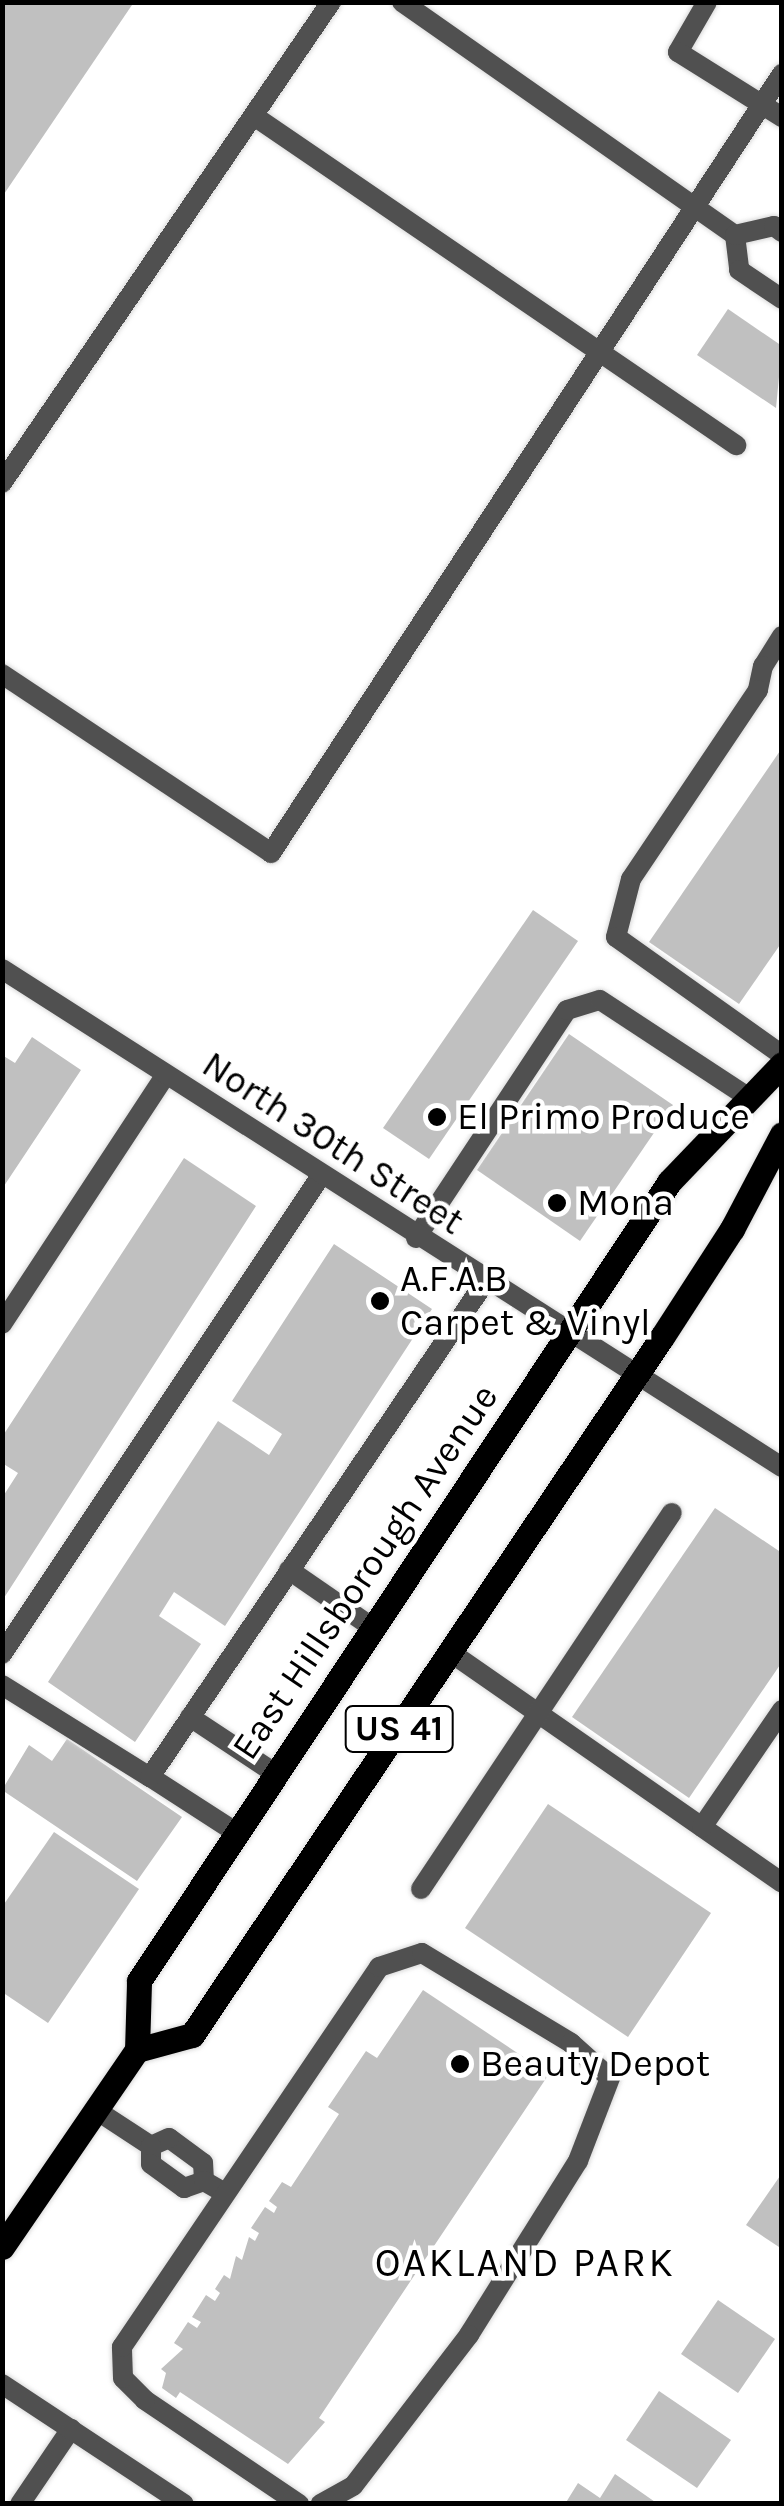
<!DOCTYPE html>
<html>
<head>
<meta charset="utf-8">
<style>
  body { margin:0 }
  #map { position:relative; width:784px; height:2506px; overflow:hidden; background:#fff; font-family:Karla,sans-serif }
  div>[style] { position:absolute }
  .building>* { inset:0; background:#c0c0c0 }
  .roads { filter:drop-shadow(0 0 2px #dbdbdb) drop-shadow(0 0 2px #dbdbdb) }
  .service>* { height:20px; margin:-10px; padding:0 10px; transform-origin:10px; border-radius:10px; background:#505050 }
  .minor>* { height:20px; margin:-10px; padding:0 10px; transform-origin:10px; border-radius:10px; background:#505050 }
  .tertiary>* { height:20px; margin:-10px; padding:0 10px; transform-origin:10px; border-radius:10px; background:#505050 }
  .primary>* { height:25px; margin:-12.5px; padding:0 12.5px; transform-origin:12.5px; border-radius:12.5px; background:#000 }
  .dots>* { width:28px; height:28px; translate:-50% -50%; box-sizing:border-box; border:5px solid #fff; border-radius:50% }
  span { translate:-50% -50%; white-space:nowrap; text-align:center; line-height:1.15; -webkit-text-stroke:9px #fff; paint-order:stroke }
  .shield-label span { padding:2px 8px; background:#fff; border:2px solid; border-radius:8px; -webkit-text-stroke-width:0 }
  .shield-label { font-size:35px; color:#000; font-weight:700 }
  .poi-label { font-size:38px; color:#000 }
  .left { translate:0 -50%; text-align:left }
  .street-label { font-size:38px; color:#000 }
  .neighbourhood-label { font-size:40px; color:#000; letter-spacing:2.5px }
  .frame { position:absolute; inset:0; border:5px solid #000; pointer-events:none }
</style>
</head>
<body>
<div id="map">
  <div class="building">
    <i style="clip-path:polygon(2px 2px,134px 2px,2px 197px)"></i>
    <i style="clip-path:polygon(728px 309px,782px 346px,776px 408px,697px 355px)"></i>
    <i style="clip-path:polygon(782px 748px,782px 942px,739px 1004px,649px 942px)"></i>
    <i style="clip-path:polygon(533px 910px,578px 941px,429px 1159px,383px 1128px)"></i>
    <i style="clip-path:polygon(569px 1034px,673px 1105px,580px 1241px,477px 1170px)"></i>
    <i style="clip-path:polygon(32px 1037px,81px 1070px,2px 1189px,2px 1055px,15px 1063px)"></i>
    <i style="clip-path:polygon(184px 1158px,256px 1206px,2px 1601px,2px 1498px,18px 1473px,2px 1463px,2px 1437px)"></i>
    <i style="clip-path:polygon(334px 1244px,432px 1309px,225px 1626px,174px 1592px,159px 1616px,201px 1644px,135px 1742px,48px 1682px,218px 1421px,269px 1455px,282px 1434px,232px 1401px)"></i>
    <i style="clip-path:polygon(715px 1508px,782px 1553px,782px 1662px,689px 1798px,572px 1717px)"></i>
    <i style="clip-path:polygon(67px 1739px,182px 1817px,137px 1881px,2px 1790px,29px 1745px,52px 1761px)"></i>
    <i style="clip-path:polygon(548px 1804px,711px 1913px,628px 2037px,465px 1928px)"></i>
    <i style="clip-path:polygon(54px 1832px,139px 1889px,48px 2023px,2px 1992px,2px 1907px)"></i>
    <i style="clip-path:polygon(423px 1990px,549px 2074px,319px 2418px,325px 2422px,288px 2464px,180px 2392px,176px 2398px,162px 2388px,166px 2373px,161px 2369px,183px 2349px,174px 2343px,188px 2322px,197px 2328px,201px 2322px,192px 2317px,206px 2295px,215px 2301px,220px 2293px,215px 2289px,224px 2275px,230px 2279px,236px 2256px,242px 2260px,249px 2237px,255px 2241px,259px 2233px,251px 2228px,265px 2207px,274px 2213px,277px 2207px,269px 2201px,282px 2182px,291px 2187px,339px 2114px,328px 2107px,366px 2051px,377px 2058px)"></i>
    <i style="clip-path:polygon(782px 2173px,782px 2249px,746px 2225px)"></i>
    <i style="clip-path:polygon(718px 2300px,775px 2339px,738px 2393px,681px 2354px)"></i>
    <i style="clip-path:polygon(659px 2391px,731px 2440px,697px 2488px,626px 2440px)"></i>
    <i style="clip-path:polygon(615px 2474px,658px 2504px,565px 2504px,578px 2483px,600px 2498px)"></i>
  </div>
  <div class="roads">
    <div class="service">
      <i style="left:402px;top:2px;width:406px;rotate:35deg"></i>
      <i style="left:735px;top:235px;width:35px;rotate:83deg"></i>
      <i style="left:739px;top:270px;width:52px;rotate:34deg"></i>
      <i style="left:707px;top:2px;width:58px;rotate:120.1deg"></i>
      <i style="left:678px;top:52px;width:123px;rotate:32deg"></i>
      <i style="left:254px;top:116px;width:584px;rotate:34.32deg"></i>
      <i style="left:735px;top:235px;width:40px;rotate:-13deg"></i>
      <i style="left:774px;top:226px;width:10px;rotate:37deg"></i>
      <i style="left:2px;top:483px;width:583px;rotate:-55.63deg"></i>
      <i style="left:782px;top:636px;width:36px;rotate:122deg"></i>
      <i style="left:763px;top:666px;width:25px;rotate:102deg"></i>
      <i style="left:758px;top:690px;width:228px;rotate:123.9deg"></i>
      <i style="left:631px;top:879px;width:60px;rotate:104.5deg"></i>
      <i style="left:616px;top:937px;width:204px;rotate:35.4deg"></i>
      <i style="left:2px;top:674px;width:323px;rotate:33.6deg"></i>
      <i style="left:271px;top:853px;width:932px;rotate:-56.74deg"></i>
      <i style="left:416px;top:1238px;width:273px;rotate:-56.5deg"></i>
      <i style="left:567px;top:1010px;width:34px;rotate:-17deg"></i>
      <i style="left:600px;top:1000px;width:178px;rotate:33.3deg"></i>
      <i style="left:289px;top:1570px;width:102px;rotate:34.6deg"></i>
      <i style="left:450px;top:1652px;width:404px;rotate:34.8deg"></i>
      <i style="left:2px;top:1654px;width:573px;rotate:-56.31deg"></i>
      <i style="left:2px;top:1685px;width:174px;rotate:31.9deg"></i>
      <i style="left:190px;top:1717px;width:103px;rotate:33.5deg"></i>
      <i style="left:702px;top:1827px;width:142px;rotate:-55.6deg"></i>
      <i style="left:237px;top:1833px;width:103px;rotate:-147.2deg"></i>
      <i style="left:150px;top:1777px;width:598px;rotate:-55.91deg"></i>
      <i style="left:421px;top:1889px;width:452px;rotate:-56.3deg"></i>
      <i style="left:96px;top:2110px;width:66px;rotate:33.2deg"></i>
      <i style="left:204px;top:2181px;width:18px;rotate:-93deg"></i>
      <i style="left:203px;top:2163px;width:42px;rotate:-143.7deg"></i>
      <i style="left:169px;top:2138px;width:20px;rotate:156deg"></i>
      <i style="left:151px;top:2146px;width:18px;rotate:90deg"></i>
      <i style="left:151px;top:2164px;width:41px;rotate:36deg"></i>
      <i style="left:184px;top:2188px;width:21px;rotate:-19deg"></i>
      <i style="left:204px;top:2181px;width:24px;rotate:30deg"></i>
      <i style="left:20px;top:2504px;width:91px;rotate:-55.8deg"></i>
      <i style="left:299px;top:2504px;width:186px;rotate:-146deg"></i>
      <i style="left:145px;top:2400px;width:31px;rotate:-135deg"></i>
      <i style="left:123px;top:2378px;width:31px;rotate:-92deg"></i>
      <i style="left:122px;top:2347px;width:459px;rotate:-55.9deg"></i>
      <i style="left:379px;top:1967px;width:45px;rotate:-18deg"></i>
      <i style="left:422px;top:1953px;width:174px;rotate:31.1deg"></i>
      <i style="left:571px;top:2043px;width:52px;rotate:41.9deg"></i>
      <i style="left:610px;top:2078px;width:89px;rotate:111.1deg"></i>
      <i style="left:578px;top:2161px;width:205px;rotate:122.1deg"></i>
      <i style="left:469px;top:2335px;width:190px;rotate:127.5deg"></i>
      <i style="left:353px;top:2486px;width:37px;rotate:151deg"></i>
    </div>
    <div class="minor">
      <i style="left:2px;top:1324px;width:295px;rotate:-56.7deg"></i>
      <i style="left:2px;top:2384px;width:218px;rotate:33.4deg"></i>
    </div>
    <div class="tertiary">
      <i style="left:2px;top:969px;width:925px;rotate:32.56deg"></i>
    </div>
    <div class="primary">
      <i style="left:137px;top:2050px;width:57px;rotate:-15.3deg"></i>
      <i style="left:192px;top:2035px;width:841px;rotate:-56.05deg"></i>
      <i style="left:662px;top:1337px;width:129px;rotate:-57.1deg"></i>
      <i style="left:732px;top:1229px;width:107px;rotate:-62.2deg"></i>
      <i style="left:2px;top:2247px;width:239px;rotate:-55.6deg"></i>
      <i style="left:137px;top:2050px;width:69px;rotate:-88.3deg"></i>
      <i style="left:139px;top:1981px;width:959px;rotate:-56.44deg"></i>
      <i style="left:669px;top:1182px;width:163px;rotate:-46.2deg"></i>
    </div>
  </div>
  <div class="dots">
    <i style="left:437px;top:1117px;background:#000"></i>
    <i style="left:557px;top:1203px;background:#000"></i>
    <i style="left:380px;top:1301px;background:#000"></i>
    <i style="left:460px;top:2064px;background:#000"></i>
  </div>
  <div class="shield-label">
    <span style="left:399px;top:1729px">US 41</span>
  </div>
  <div class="poi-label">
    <span class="left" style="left:457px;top:1117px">El Primo Produce</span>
    <span class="left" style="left:577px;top:1203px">Mona</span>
    <span class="left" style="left:400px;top:1301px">A.F.A.B<br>Carpet &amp; Vinyl</span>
    <span class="left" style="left:480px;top:2064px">Beauty Depot</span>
  </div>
  <div class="street-label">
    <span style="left:333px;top:1143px;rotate:33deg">North 30th Street</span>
    <span style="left:365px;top:1572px;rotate:-56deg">East Hillsborough Avenue</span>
  </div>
  <div class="neighbourhood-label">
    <span style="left:525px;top:2263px">OAKLAND PARK</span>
  </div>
  <div class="frame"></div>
</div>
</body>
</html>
